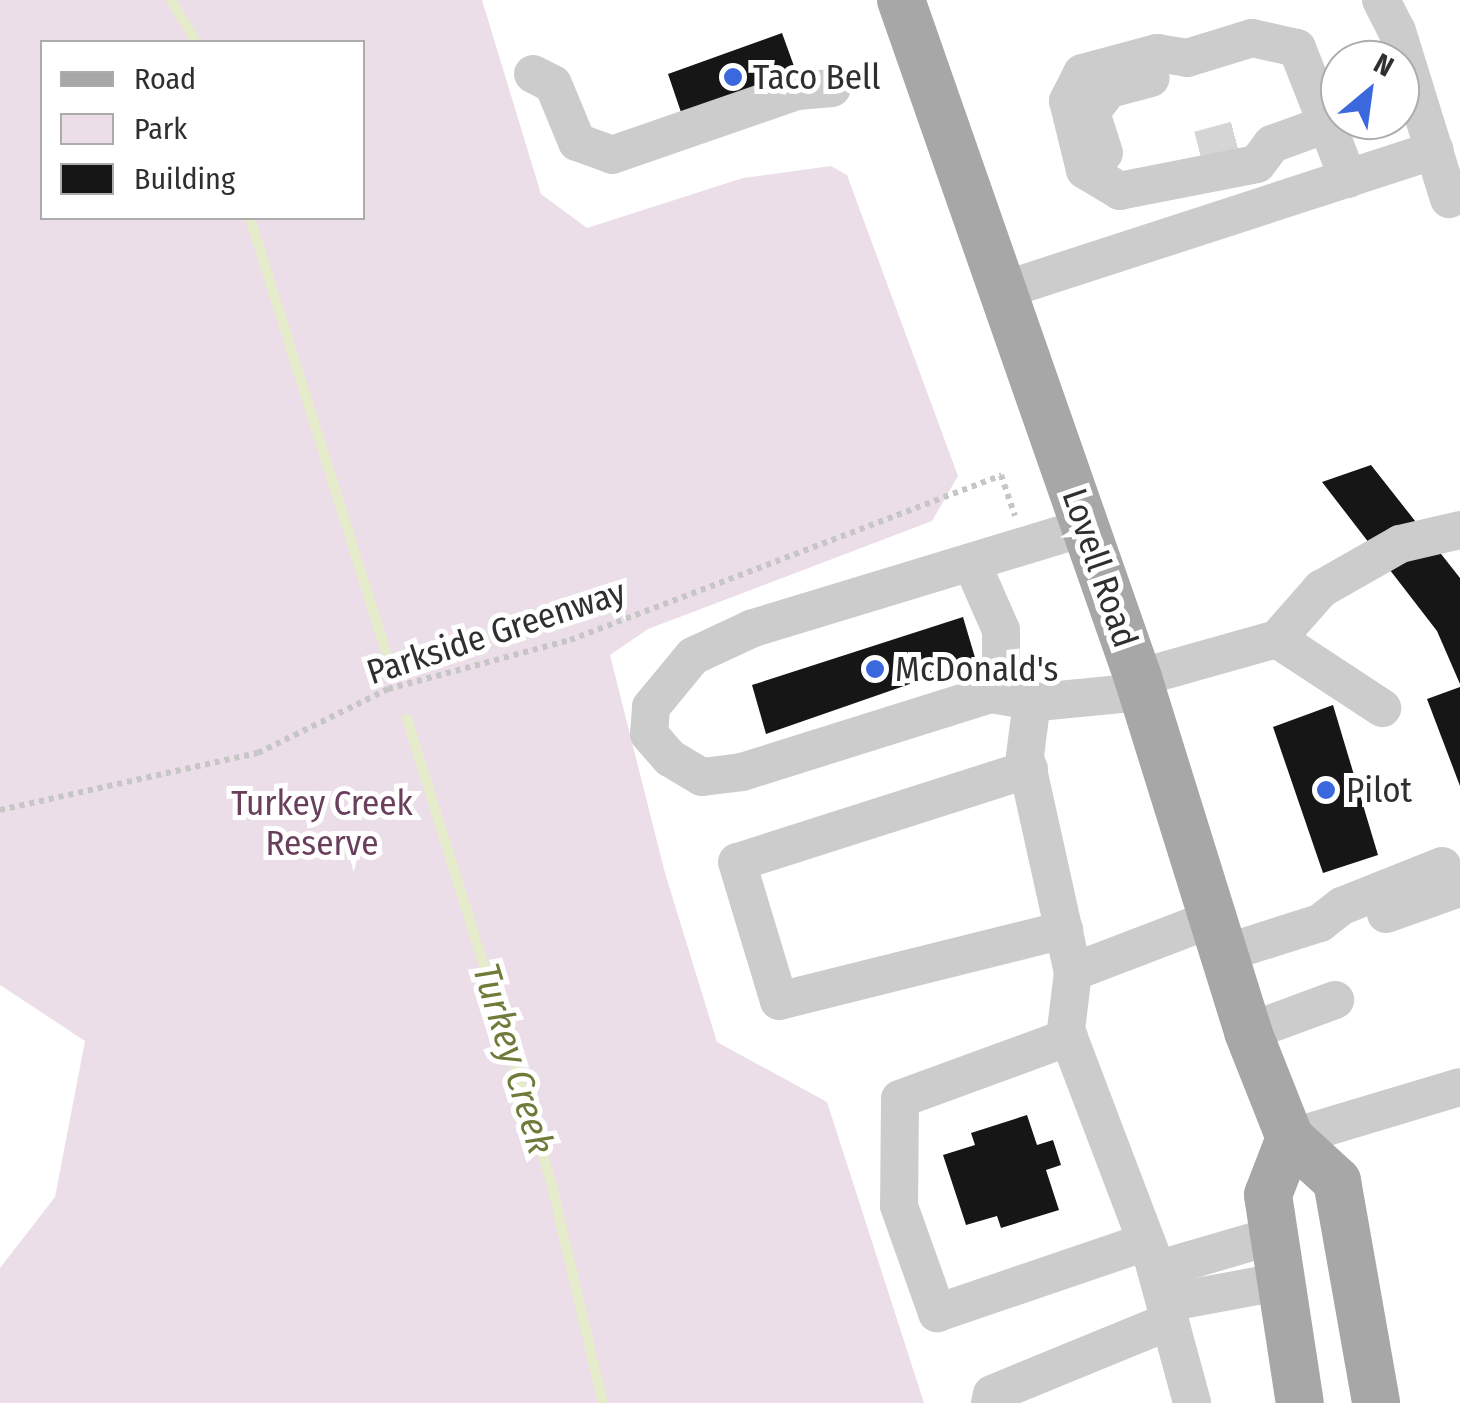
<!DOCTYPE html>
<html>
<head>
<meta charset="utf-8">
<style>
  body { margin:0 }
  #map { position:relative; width:1460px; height:1403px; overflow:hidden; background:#fff; font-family:"Fira Sans Condensed",sans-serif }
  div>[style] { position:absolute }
  .green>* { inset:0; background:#ecdee8 }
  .stream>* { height:10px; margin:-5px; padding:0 5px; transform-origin:5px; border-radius:5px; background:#e5ebcb }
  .building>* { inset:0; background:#161616 }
  .minor-tunnel>* { height:38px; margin-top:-19px; transform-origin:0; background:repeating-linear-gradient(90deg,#d5d5d5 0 38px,transparent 0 57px) }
  .path>* { height:6px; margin-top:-3px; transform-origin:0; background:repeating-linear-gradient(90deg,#c6c6c6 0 5px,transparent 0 10px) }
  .minor>* { height:38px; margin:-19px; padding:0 19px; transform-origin:19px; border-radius:19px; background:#ccc }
  .major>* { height:48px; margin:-24px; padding:0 24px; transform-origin:24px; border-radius:24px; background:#a7a7a7 }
  .dots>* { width:28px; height:28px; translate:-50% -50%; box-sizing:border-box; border:5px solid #fff; border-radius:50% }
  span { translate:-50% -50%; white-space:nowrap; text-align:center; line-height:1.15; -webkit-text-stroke:10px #fff; paint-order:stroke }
  .poi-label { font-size:35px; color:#2f2f2f }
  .left { translate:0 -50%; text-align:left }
  .street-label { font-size:35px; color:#2f2f2f }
  .park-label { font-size:35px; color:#693f5c }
  .water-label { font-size:38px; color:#707b3a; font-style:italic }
  .legend { position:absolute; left:40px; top:40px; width:325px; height:180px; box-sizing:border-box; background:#fff; border:2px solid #acacac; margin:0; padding:12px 18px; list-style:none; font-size:30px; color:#2f2f2f }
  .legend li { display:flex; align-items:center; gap:20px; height:50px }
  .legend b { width:50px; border:2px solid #acacac }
  .north { position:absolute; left:1320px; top:40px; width:100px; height:100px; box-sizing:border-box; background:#fff; border:2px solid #acacac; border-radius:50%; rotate:29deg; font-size:28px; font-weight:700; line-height:40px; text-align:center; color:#2f2f2f }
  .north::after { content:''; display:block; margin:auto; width:35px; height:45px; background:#3b69dd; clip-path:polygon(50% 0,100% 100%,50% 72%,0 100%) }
</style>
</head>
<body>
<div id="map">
  <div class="green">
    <i style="clip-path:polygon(evenodd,0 0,482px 0,541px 194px,587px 228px,743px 178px,831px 166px,847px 175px,958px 476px,932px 521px,648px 629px,610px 655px,665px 873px,717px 1042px,827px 1102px,924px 1403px,0 1403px,0 1268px,55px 1197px,85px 1041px,0 985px,0 0,42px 42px,362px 42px,362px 218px,42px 218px,42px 42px)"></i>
  </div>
  <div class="stream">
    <i style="left:171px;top:0;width:49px;rotate:59.2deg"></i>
    <i style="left:250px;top:218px;width:468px;rotate:72.6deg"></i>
    <i style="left:407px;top:719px;width:485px;rotate:72.7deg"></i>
    <i style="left:551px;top:1182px;width:227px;rotate:76.8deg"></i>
  </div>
  <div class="building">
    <i style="clip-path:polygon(782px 33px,799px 80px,684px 121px,668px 74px)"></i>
    <i style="clip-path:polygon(1371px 465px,1460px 578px,1460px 684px,1437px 631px,1322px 482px)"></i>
    <i style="clip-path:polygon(963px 617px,976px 661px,766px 734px,752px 685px)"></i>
    <i style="clip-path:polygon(1460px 687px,1460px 786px,1427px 699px)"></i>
    <i style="clip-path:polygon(1333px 705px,1378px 855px,1323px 873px,1273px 727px)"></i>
    <i style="clip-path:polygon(1027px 1115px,1037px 1145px,1053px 1140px,1061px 1165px,1046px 1170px,1059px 1210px,1001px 1228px,997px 1216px,966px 1225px,943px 1155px,975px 1145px,971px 1133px)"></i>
  </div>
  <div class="minor-tunnel">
    <i style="left:1199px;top:150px;width:51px;rotate:-14.9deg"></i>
  </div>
  <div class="path">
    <i style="left:0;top:810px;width:264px;rotate:-12.5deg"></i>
    <i style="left:258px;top:753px;width:145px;rotate:-26.2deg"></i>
    <i style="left:388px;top:689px;width:188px;rotate:-15.1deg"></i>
    <i style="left:570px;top:640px;width:462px;rotate:-20.9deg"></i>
    <i style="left:1001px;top:475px;width:43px;rotate:71.1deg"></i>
  </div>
  <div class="minor">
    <i style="left:1381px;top:0;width:35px;rotate:63deg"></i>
    <i style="left:1397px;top:31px;width:176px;rotate:72.8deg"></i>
    <i style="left:533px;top:74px;width:22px;rotate:27deg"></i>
    <i style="left:553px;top:84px;width:63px;rotate:67.5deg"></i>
    <i style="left:577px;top:142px;width:37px;rotate:20deg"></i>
    <i style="left:612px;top:155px;width:196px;rotate:-19.1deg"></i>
    <i style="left:797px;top:91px;width:35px;rotate:-5deg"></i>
    <i style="left:1327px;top:124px;width:59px;rotate:160deg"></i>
    <i style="left:1272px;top:144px;width:25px;rotate:127deg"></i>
    <i style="left:1257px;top:164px;width:140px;rotate:168.9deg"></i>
    <i style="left:1120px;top:191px;width:41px;rotate:-149deg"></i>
    <i style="left:1085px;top:170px;width:71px;rotate:-103.8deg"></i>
    <i style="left:1068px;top:101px;width:31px;rotate:-63deg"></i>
    <i style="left:1082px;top:73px;width:78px;rotate:-14.9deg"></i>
    <i style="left:1157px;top:53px;width:30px;rotate:9deg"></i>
    <i style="left:1187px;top:58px;width:68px;rotate:-17.1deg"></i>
    <i style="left:1252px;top:38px;width:46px;rotate:12.5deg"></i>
    <i style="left:1297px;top:48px;width:82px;rotate:68.5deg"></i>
    <i style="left:1327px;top:124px;width:59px;rotate:69.1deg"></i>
    <i style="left:1104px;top:153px;width:43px;rotate:-107.6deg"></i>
    <i style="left:1091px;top:112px;width:29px;rotate:-52deg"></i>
    <i style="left:1109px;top:89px;width:43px;rotate:-14.7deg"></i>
    <i style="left:1001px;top:291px;width:456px;rotate:-18deg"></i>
    <i style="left:1086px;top:527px;width:350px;rotate:163.1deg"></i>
    <i style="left:751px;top:629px;width:64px;rotate:155deg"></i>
    <i style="left:693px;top:656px;width:66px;rotate:129.5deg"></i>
    <i style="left:651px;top:707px;width:27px;rotate:94deg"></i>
    <i style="left:649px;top:734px;width:32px;rotate:49deg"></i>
    <i style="left:670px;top:758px;width:37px;rotate:31deg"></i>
    <i style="left:702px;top:777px;width:40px;rotate:-7.1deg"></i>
    <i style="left:742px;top:772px;width:261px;rotate:-17.4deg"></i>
    <i style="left:991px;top:694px;width:48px;rotate:9.7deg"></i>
    <i style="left:1038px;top:702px;width:104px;rotate:-5.5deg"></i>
    <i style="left:973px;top:566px;width:70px;rotate:66.4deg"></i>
    <i style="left:1001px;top:630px;width:49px;rotate:90deg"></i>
    <i style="left:1001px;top:679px;width:18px;rotate:124deg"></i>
    <i style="left:1277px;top:639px;width:67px;rotate:-48.7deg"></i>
    <i style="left:1321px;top:589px;width:91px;rotate:-29.7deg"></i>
    <i style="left:1400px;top:544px;width:62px;rotate:-13.1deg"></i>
    <i style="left:1138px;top:678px;width:144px;rotate:-15.7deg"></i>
    <i style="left:1277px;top:639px;width:126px;rotate:33.3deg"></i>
    <i style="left:1032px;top:701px;width:55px;rotate:97.3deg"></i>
    <i style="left:1025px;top:756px;width:221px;rotate:77.5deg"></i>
    <i style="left:1073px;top:972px;width:58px;rotate:96.9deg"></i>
    <i style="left:1066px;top:1030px;width:245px;rotate:69.2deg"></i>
    <i style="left:1153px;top:1259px;width:149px;rotate:74.8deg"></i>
    <i style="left:1029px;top:769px;width:306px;rotate:162.3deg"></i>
    <i style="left:737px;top:862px;width:145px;rotate:73.2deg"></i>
    <i style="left:779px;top:1001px;width:294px;rotate:-14deg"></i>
    <i style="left:1386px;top:914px;width:78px;rotate:-19.4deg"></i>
    <i style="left:1222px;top:954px;width:103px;rotate:-17.6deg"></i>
    <i style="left:1320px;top:923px;width:28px;rotate:-38deg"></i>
    <i style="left:1342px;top:906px;width:108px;rotate:-21.8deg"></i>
    <i style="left:1073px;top:972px;width:149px;rotate:-20.9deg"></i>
    <i style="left:1248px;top:1032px;width:93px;rotate:-20.2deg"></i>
    <i style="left:1069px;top:1037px;width:180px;rotate:159.9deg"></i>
    <i style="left:900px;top:1099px;width:107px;rotate:90.5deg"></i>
    <i style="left:899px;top:1206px;width:114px;rotate:70.4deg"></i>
    <i style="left:937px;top:1313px;width:221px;rotate:-18.8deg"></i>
    <i style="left:1290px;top:1138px;width:177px;rotate:-16.7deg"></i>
    <i style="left:1156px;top:1270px;width:125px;rotate:-16.3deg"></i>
    <i style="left:1165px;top:1303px;width:121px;rotate:-10.5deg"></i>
    <i style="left:990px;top:1403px;width:9px;rotate:-77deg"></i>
    <i style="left:992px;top:1394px;width:192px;rotate:-22.3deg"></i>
  </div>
  <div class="major">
    <i style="left:901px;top:0;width:718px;rotate:70.73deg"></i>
    <i style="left:1138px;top:678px;width:371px;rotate:72.7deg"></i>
    <i style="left:1248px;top:1032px;width:114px;rotate:68.4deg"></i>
    <i style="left:1290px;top:1138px;width:64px;rotate:42.5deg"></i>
    <i style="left:1337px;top:1181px;width:225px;rotate:80deg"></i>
    <i style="left:1290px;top:1138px;width:61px;rotate:111.1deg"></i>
    <i style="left:1268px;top:1195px;width:210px;rotate:81.3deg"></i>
  </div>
  <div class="dots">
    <i style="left:733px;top:77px;background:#3b69dd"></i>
    <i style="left:875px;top:669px;background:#3b69dd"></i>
    <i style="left:1326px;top:790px;background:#3b69dd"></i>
  </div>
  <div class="poi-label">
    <span class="left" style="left:753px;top:77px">Taco Bell</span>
    <span class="left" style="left:895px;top:669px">McDonald's</span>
    <span class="left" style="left:1346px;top:790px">Pilot</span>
  </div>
  <div class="street-label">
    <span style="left:1100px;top:568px;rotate:71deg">Lovell Road</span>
    <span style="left:496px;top:632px;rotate:-18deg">Parkside Greenway</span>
  </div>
  <div class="park-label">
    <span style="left:322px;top:823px">Turkey Creek<br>Reserve</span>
  </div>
  <div class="water-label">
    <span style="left:513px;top:1059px;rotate:73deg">Turkey Creek</span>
  </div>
  <ul class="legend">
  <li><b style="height:12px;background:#a7a7a7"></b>Road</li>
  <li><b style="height:28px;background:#ecdee8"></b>Park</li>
  <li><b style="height:28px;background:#161616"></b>Building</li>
  </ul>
  <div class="north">N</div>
</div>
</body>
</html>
